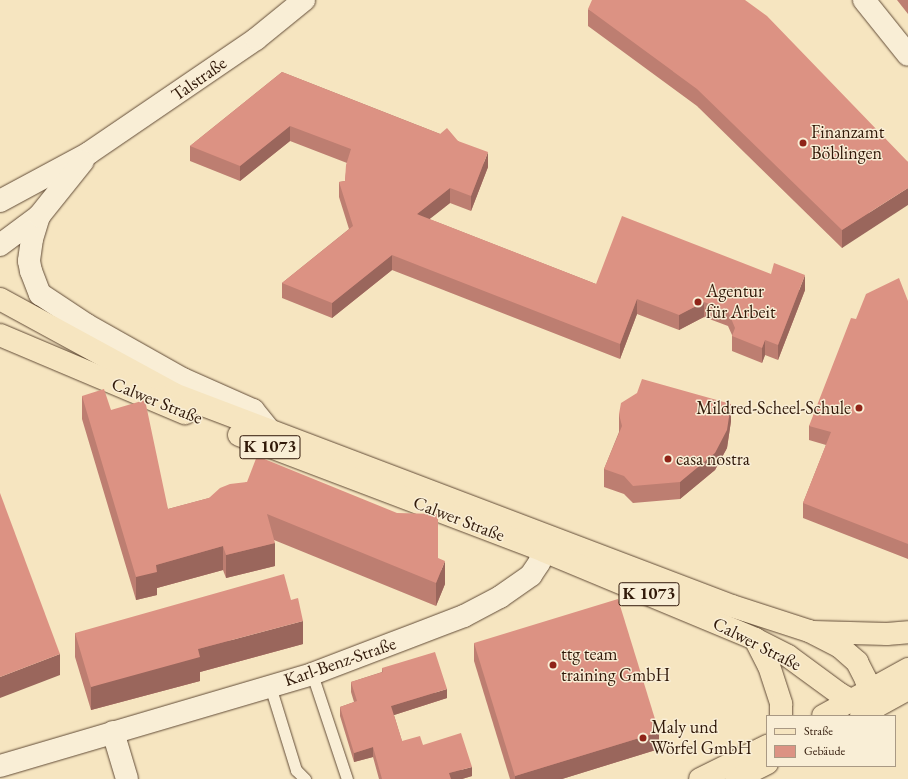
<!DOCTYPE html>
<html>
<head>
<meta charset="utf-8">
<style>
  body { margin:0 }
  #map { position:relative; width:908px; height:779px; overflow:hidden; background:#f6e5c0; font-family:"EB Garamond",serif }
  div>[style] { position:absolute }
  .roads { filter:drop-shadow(0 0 1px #624c37) drop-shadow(0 0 1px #624c37) }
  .service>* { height:11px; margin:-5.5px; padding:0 5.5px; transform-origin:5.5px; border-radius:5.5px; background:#f9eed6 }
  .minor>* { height:22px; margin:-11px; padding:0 11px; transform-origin:11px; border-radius:11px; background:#f9eed6 }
  .primary>* { height:22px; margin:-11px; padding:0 11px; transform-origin:11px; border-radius:11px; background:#f6e5c0 }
  .wall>* { inset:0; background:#bd7e71 }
  .shaded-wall>* { inset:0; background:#9a665c }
  .building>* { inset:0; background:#dc9283 }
  .dots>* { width:11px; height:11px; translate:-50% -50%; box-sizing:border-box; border:2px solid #f9eed6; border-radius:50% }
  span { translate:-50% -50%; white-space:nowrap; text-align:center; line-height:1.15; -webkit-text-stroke:3px #f9eed6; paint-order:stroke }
  .shield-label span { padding:1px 3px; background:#f9eed6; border:1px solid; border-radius:3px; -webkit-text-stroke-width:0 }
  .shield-label { font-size:17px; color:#311909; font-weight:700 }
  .street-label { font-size:18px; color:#311909 }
  .poi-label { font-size:18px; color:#311909 }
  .left { translate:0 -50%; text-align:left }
  .right { translate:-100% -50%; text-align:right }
  .legend { position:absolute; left:766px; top:715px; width:130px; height:52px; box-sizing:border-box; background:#f9eed6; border:1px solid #a99984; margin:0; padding:5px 7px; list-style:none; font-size:12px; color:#311909 }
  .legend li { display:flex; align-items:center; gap:8px; height:20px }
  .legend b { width:20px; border:1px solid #a99984 }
</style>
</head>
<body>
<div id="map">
  <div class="roads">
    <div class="service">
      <i style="left:312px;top:674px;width:111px;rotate:71.6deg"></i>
      <i style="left:270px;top:686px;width:88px;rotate:72.8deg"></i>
      <i style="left:296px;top:770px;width:13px;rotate:45deg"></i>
    </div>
    <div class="minor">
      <i style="left:864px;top:0;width:70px;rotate:51.3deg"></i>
      <i style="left:0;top:201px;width:101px;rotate:-28.3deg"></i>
      <i style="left:89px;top:153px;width:202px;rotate:-34.3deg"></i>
      <i style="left:256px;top:39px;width:62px;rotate:-39.1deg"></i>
      <i style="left:39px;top:216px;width:24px;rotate:107deg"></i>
      <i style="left:32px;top:239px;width:22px;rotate:98deg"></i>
      <i style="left:29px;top:261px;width:10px;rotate:79deg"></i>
      <i style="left:31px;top:271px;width:25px;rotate:69deg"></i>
      <i style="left:40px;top:294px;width:56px;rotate:33.4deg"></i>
      <i style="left:87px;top:325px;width:110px;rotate:29.4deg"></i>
      <i style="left:183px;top:379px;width:77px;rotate:23.9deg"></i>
      <i style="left:253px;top:410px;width:26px;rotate:51deg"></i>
      <i style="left:0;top:245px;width:49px;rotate:-36.6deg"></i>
      <i style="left:39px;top:216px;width:70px;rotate:-51.3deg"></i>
      <i style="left:113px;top:732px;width:49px;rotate:73.4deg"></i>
      <i style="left:0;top:766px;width:325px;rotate:-16.4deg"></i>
      <i style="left:312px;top:674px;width:163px;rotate:-20.9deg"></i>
      <i style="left:464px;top:616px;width:41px;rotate:-27.8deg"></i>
      <i style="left:500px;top:597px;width:38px;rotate:-35deg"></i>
      <i style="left:531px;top:575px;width:14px;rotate:-56deg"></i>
      <i style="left:539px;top:563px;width:13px;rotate:-67deg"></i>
    </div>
    <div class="primary">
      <i style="left:0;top:299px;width:198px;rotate:28.6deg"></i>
      <i style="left:174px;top:394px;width:597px;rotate:20.8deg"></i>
      <i style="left:732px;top:606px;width:81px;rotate:18deg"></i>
      <i style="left:809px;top:631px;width:35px;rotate:27deg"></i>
      <i style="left:840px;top:647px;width:23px;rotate:41deg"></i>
      <i style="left:857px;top:662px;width:20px;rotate:63deg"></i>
      <i style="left:866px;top:680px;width:30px;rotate:75deg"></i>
      <i style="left:0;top:335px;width:201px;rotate:22.9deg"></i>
      <i style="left:239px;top:435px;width:326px;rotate:20.8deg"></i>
      <i style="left:544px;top:551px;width:229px;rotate:22.6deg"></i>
      <i style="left:755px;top:639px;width:37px;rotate:27deg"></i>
      <i style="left:788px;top:656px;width:64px;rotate:36.2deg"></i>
      <i style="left:840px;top:694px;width:23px;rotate:29deg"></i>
      <i style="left:860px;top:705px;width:15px;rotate:16deg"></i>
      <i style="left:813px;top:632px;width:74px;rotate:1.5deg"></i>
      <i style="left:887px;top:634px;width:21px;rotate:-5deg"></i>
      <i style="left:755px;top:639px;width:30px;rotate:63deg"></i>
      <i style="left:769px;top:666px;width:40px;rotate:72deg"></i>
      <i style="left:781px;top:704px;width:12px;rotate:90deg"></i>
      <i style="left:861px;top:715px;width:54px;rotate:-29deg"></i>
      <i style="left:823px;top:716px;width:97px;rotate:-28.9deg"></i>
      <i style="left:700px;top:779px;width:75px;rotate:-26.2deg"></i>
      <i style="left:736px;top:779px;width:35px;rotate:-27deg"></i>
    </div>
  </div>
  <div class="wall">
    <i style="clip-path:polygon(897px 0,908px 0,908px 14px)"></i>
    <i style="clip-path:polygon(588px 9px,908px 162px,842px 248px,697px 106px,588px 26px)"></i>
    <i style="clip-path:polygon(282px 72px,458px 141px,488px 167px,471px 211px,450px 203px,429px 219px,596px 284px,805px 290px,778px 360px,765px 355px,762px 363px,732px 351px,732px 335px,728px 326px,704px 317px,679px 330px,637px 314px,620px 359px,392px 270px,332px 318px,282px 298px,282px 283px,349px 229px,339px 197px,339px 182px,345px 181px,347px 163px,290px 141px,240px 181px,190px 161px,190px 146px)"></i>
    <i style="clip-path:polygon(908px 301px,908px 559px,803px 518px,803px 503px,826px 445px,809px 440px,809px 426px)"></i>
    <i style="clip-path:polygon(82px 396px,111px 410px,168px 509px,209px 498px,247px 482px,438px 558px,445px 584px,436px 606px,274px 540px,275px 566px,226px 578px,223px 570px,157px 588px,157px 595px,136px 600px,82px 419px)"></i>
    <i style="clip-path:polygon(619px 414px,731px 421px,727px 448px,715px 470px,680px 499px,633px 503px,624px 494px,604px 487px,604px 469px,619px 432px)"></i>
    <i style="clip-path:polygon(75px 633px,303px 644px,200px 672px,200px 681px,91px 710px,75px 657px)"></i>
    <i style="clip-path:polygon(474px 643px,659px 749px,562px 779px,510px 779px,474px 661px)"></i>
    <i style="clip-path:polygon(382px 668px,447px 698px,394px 715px,402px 741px,423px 745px,472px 776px,462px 779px,379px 779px,373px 757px,354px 762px,340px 716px,340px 707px,354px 702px,351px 692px,351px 682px,382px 672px)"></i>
  </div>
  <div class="shaded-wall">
    <i style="clip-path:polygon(290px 126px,290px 141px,240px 181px,240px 166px)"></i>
    <i style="clip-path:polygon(488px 152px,488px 167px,471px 211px,471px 196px)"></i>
    <i style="clip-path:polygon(450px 188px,450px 203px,417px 229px,417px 214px)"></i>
    <i style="clip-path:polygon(908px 188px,908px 205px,842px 248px,842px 230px)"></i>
    <i style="clip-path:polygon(392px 255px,392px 270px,332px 318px,332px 303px)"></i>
    <i style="clip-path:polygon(805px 275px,805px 290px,778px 360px,778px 345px)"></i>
    <i style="clip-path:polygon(637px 299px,637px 314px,620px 359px,620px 344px)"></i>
    <i style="clip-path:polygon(704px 302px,704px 317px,679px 330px,679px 315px)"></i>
    <i style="clip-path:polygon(765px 340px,765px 355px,762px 363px,762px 348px)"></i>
    <i style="clip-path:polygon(731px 404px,731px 421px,727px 448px,715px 470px,680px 499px,680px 482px)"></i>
    <i style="clip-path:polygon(275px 543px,275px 566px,226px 578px,226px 555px)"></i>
    <i style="clip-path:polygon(223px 546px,223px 570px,157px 588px,157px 595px,136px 600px,136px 577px,156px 565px)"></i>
    <i style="clip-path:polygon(445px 561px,445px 584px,436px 606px,436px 583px)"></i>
    <i style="clip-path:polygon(303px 621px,303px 644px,200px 672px,200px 681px,91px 710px,91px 687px,198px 649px)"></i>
    <i style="clip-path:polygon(60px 654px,60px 675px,0 698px,0 677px)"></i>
    <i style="clip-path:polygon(447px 689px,447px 698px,391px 716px,391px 706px)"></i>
    <i style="clip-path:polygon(659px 732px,659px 749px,562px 779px,515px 779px,515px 776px)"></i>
    <i style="clip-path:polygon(373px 747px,373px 757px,354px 762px,354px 753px)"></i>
    <i style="clip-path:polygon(472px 767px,472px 776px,462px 779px,449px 779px,449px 773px)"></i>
  </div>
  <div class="building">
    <i style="clip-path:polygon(592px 0,745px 0,767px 16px,908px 162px,908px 188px,842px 230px,697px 89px,588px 9px)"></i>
    <i style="clip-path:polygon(282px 72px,440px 134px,447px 128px,458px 141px,488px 152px,471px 196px,450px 188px,417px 214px,596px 284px,622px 216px,771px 274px,774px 263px,805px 275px,778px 345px,765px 340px,762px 348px,732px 336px,735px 328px,728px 311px,704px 302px,679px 315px,637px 299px,620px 344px,392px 255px,332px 303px,282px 283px,353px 226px,339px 182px,345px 181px,346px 165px,351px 149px,290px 126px,240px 166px,190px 146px)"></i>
    <i style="clip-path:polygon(899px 278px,908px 301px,908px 544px,803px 503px,831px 432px,809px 426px,851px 318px,856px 319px,866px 294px)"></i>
    <i style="clip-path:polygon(642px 379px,731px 404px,727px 430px,715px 453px,680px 482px,633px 486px,624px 476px,604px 469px,622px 426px,619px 414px,621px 403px,637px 393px)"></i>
    <i style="clip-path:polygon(104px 389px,111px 410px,145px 400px,168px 509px,209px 498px,220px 488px,230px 484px,247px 482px,257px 456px,397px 513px,438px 514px,438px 558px,445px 561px,436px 583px,267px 514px,275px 543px,226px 555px,223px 546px,156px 565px,157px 572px,136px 577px,82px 396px)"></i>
    <i style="clip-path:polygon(0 493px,60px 654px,0 677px)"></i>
    <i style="clip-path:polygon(284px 574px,291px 600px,298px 598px,303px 621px,198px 649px,200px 657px,91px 687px,75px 633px)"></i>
    <i style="clip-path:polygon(618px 599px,659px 732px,515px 776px,474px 643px)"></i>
    <i style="clip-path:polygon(435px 652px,447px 689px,391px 706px,402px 741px,420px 736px,423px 745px,461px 733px,472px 767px,449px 773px,451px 779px,382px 779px,373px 747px,354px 753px,340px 707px,357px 701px,351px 682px,383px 672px,382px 668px)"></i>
  </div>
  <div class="dots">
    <i style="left:803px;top:143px;background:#8f2418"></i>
    <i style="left:698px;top:302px;background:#8f2418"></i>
    <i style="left:859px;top:408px;background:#8f2418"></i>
    <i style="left:668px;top:459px;background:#8f2418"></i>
    <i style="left:553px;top:665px;background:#8f2418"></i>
    <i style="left:643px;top:738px;background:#8f2418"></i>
  </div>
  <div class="shield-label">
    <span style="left:270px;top:447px">K 1073</span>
    <span style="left:649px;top:594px">K 1073</span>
  </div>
  <div class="street-label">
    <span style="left:199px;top:79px;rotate:-35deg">Talstraße</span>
    <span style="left:157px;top:401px;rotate:22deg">Calwer Straße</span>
    <span style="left:459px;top:519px;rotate:21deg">Calwer Straße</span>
    <span style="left:757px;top:644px;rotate:27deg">Calwer Straße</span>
    <span style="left:340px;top:662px;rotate:-19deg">Karl-Benz-Straße</span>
  </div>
  <div class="poi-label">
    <span class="left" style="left:811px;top:143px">Finanzamt<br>Böblingen</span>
    <span class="left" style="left:706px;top:302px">Agentur<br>für Arbeit</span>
    <span class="right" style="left:851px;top:408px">Mildred-Scheel-Schule</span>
    <span class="left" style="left:676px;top:459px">casa nostra</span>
    <span class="left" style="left:561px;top:665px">ttg team<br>training GmbH</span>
    <span class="left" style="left:651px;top:738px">Maly und<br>Wörfel GmbH</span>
  </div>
  <ul class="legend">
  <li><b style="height:5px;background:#f6e5c0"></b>Straße</li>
  <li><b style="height:11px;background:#dc9283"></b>Gebäude</li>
  </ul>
</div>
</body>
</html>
